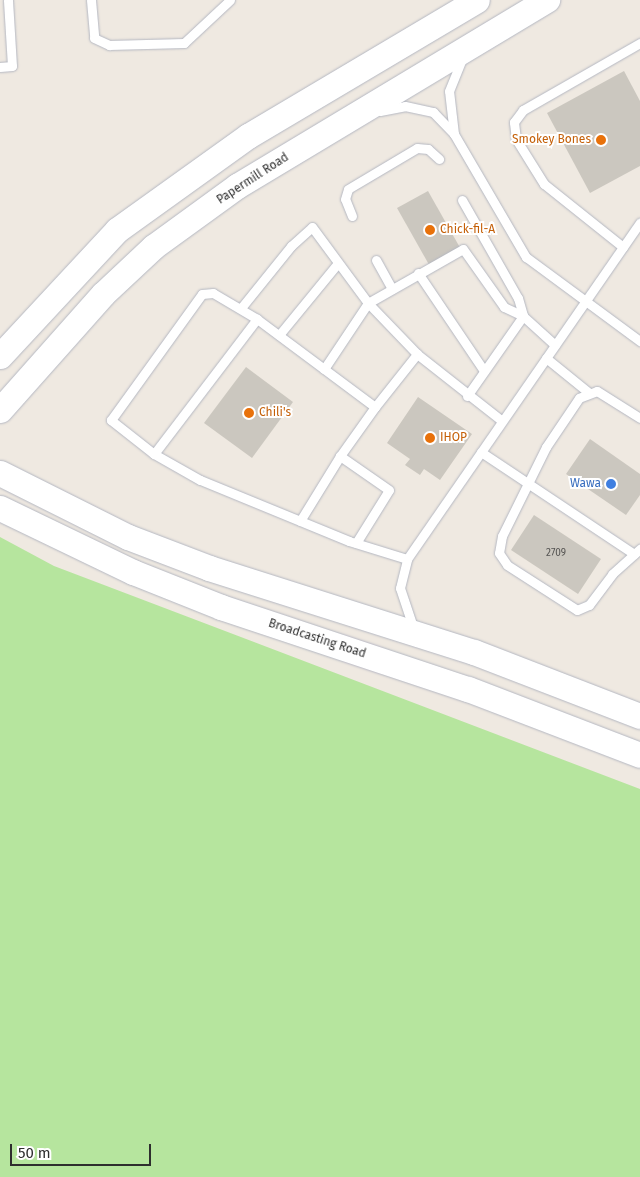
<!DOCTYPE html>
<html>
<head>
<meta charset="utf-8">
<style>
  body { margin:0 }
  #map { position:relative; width:640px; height:1177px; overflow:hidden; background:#efe9e1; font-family:"Fira Sans",sans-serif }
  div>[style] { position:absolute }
  .green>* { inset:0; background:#b6e59e }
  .building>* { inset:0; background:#cbc7bf }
  .roads { filter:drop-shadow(0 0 1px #b4b7c1) drop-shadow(0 0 1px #b4b7c1) }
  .service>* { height:9px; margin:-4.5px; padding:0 4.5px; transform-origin:4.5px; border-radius:4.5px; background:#fff }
  .secondary>* { height:25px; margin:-12.5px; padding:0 12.5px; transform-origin:12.5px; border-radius:12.5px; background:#fff }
  .dots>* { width:14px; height:14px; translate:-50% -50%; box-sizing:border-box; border:2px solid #fff; border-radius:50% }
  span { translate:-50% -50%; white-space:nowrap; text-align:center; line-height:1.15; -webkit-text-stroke:4px #fff; paint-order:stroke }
  .number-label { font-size:10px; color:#555452 }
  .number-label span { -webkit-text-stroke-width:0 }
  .food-label { font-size:12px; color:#c56008 }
  .right { translate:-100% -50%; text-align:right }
  .left { translate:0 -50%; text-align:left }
  .street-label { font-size:12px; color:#2e2e2e }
  .shop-label { font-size:12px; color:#366cbe }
  .scale { position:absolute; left:10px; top:1144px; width:141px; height:22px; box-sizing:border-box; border:2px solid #2e2e2e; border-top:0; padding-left:6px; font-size:15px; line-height:18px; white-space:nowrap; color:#2e2e2e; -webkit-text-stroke:4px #fff; paint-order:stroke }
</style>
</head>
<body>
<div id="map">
  <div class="green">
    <i style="clip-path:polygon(0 537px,54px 566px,640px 789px,640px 1177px,0 1177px)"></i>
  </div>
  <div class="building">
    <i style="clip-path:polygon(624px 71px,640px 101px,640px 166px,590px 193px,547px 113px)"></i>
    <i style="clip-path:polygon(428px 191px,463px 253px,432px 270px,397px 208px)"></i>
    <i style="clip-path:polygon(246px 367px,293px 402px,252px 458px,204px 423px)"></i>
    <i style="clip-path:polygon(418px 397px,472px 434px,440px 480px,424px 469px,420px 475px,405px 465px,410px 459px,387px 443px)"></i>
    <i style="clip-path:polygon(590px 439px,640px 474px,640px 495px,626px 515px,566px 474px)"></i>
    <i style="clip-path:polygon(534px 515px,601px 559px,578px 594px,511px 550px)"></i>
  </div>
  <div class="roads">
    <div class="service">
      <i style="left:91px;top:0;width:38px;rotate:85deg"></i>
      <i style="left:94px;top:38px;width:17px;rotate:25deg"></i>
      <i style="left:109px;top:45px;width:75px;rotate:-1.5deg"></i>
      <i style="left:184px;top:43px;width:63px;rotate:-43.1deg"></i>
      <i style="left:0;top:67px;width:12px;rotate:-5deg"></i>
      <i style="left:12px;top:66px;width:66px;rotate:-93.5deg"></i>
      <i style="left:380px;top:111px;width:25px;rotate:-11deg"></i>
      <i style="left:405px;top:106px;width:29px;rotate:12deg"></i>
      <i style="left:433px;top:112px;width:30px;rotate:46deg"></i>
      <i style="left:454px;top:134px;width:143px;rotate:59.7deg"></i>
      <i style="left:526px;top:257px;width:142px;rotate:36.4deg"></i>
      <i style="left:454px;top:134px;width:43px;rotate:-96.6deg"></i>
      <i style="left:449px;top:91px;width:32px;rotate:-68deg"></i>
      <i style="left:462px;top:200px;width:113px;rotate:60.3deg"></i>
      <i style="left:518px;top:298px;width:19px;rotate:74deg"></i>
      <i style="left:352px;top:216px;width:18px;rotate:-112deg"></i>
      <i style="left:345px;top:199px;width:10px;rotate:-73deg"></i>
      <i style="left:348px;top:189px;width:80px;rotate:-30.7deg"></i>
      <i style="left:417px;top:148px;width:11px;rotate:5deg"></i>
      <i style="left:428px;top:149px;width:15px;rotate:42deg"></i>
      <i style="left:623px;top:247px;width:101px;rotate:-141.4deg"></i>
      <i style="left:544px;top:184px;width:53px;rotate:-121.9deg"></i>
      <i style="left:516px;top:139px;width:17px;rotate:-97deg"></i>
      <i style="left:514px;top:122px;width:15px;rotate:-53deg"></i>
      <i style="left:523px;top:110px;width:135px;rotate:-29.8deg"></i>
      <i style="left:376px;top:260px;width:33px;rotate:61deg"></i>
      <i style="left:418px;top:273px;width:118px;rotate:56deg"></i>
      <i style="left:241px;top:308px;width:80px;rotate:-51.1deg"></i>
      <i style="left:291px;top:246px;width:28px;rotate:-42deg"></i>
      <i style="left:312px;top:227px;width:94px;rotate:53.6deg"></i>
      <i style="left:368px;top:303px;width:71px;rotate:46.1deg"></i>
      <i style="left:279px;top:335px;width:93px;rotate:-50.7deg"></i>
      <i style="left:546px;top:358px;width:54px;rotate:39deg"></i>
      <i style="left:324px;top:369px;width:79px;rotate:-56.3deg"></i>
      <i style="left:368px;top:303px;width:109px;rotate:-29.6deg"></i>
      <i style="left:463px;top:249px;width:71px;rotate:54.7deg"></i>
      <i style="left:504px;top:307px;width:21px;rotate:25deg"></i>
      <i style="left:467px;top:396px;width:98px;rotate:-55deg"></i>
      <i style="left:523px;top:316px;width:43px;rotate:42.2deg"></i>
      <i style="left:640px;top:418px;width:51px;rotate:-147.9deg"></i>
      <i style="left:597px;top:391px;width:19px;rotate:159deg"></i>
      <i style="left:579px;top:398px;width:59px;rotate:124deg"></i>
      <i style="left:546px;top:447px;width:99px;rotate:116.3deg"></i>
      <i style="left:502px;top:536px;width:17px;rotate:100deg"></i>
      <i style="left:499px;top:553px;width:14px;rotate:56deg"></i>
      <i style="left:507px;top:565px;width:83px;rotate:32.7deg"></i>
      <i style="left:577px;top:610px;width:13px;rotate:-23deg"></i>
      <i style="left:589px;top:605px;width:39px;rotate:-53deg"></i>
      <i style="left:612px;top:574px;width:38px;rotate:-42deg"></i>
      <i style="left:481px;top:452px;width:184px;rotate:33.7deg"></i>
      <i style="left:154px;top:454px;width:170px;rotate:-52.7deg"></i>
      <i style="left:300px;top:521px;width:76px;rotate:-58.4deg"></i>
      <i style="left:356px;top:543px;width:62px;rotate:-58.1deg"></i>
      <i style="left:389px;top:490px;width:60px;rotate:-145.2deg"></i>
      <i style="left:340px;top:456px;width:60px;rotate:-54.5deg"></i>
      <i style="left:407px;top:559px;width:61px;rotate:-162.8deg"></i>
      <i style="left:349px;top:541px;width:161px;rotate:-157.7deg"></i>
      <i style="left:200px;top:480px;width:53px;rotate:-150.5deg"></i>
      <i style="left:154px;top:454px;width:55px;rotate:-141.7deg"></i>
      <i style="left:111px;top:420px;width:155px;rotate:-54.2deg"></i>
      <i style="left:202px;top:294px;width:11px;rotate:-5deg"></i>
      <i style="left:213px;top:293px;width:51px;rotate:30.6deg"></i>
      <i style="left:257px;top:319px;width:147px;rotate:36.7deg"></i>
      <i style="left:375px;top:407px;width:68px;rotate:-51.6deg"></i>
      <i style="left:417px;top:354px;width:108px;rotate:38.2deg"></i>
      <i style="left:413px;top:627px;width:41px;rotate:-108.4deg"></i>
      <i style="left:400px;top:588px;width:30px;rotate:-76deg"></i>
      <i style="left:407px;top:559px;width:409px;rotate:-55.3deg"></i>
    </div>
    <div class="secondary">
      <i style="left:0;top:356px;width:172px;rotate:-47.1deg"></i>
      <i style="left:117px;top:230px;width:161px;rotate:-35.7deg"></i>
      <i style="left:248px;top:136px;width:266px;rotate:-30.7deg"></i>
      <i style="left:0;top:410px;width:155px;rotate:-48.4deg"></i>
      <i style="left:103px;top:294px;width:69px;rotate:-43.2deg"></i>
      <i style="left:153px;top:247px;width:104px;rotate:-36deg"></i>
      <i style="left:237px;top:186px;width:362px;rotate:-31deg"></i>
      <i style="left:0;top:473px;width:143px;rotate:26.6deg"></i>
      <i style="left:128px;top:537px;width:87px;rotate:20.9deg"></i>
      <i style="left:209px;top:568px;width:278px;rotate:17.6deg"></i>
      <i style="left:474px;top:652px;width:178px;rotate:21.1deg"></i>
      <i style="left:0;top:508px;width:148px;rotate:25.7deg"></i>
      <i style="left:133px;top:572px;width:95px;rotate:21.7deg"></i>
      <i style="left:221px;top:607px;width:260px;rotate:18.4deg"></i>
      <i style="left:468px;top:689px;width:184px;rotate:21deg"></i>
    </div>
  </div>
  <div class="dots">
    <i style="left:601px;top:140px;background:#e8710a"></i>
    <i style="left:430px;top:230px;background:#e8710a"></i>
    <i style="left:249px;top:413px;background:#e8710a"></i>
    <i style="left:430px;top:438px;background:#e8710a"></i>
    <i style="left:611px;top:484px;background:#3f7fe0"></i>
  </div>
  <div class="number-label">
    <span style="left:556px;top:554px">2709</span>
  </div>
  <div class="food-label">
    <span class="right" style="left:591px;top:140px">Smokey Bones</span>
    <span class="left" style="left:440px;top:230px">Chick-fil-A</span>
    <span class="left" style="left:259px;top:413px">Chili's</span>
    <span class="left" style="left:440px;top:438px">IHOP</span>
  </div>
  <div class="street-label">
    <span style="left:253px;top:179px;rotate:-33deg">Papermill Road</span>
    <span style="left:317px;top:639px;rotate:18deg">Broadcasting Road</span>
  </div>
  <div class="shop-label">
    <span class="right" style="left:601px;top:484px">Wawa</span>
  </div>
  <div class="scale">50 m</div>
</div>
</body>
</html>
